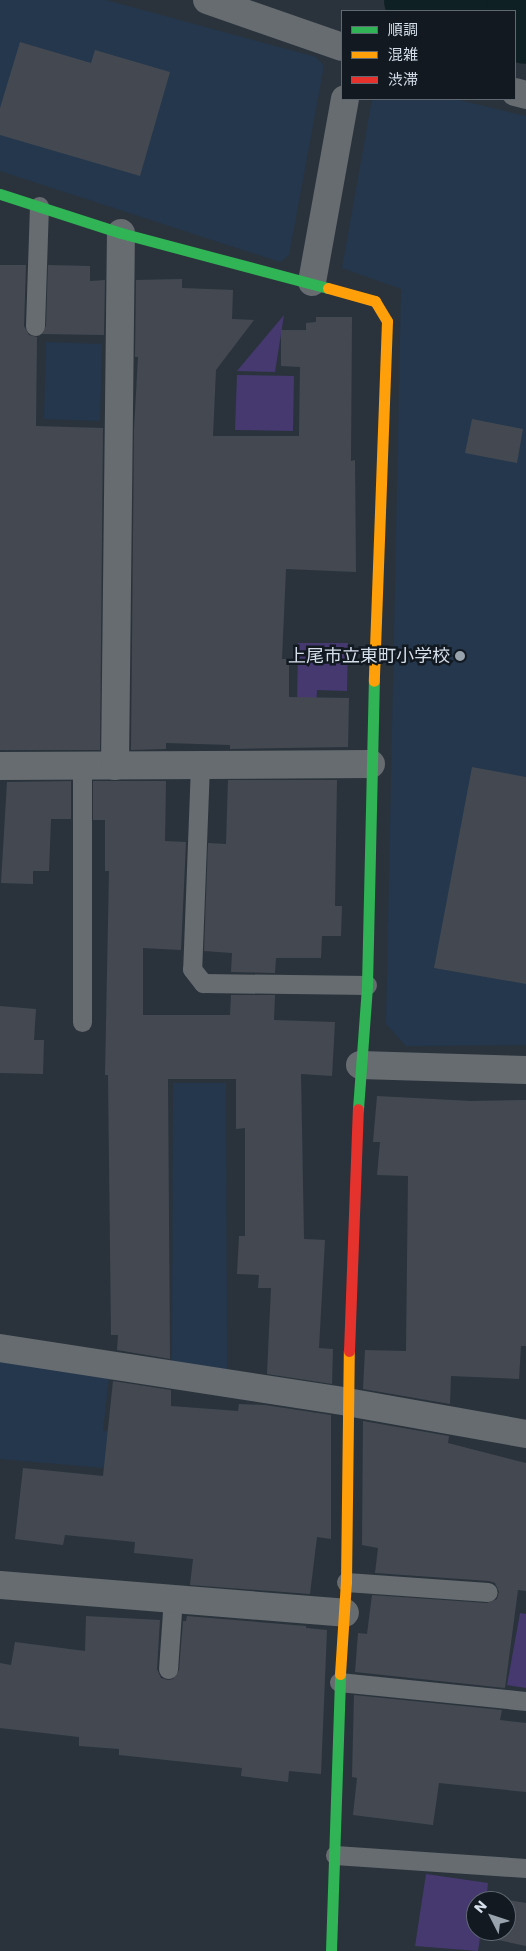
<!DOCTYPE html>
<html>
<head>
<meta charset="utf-8">
<style>
  body { margin:0 }
  #map { position:relative; width:526px; height:1951px; overflow:hidden; background:#2a333c; font-family:Poppins,"Noto Sans JP",sans-serif }
  div>[style] { position:absolute }
  .built>* { inset:0; background:#24374d }
  .green>* { inset:0; background:#45396f }
  .river>* { height:72px; margin:-36px; padding:0 36px; transform-origin:36px; border-radius:36px; background:#0f2024 }
  .building>* { inset:0; background:#444951 }
  .lane>* { height:19px; margin:-9.5px; padding:0 9.5px; transform-origin:9.5px; border-radius:9.5px; background:#676c70 }
  .street>* { height:28px; margin:-14px; padding:0 14px; transform-origin:14px; border-radius:14px; background:#676c70 }
  .fast>* { height:11px; margin:-5.5px; padding:0 5.5px; transform-origin:5.5px; border-radius:5.5px; background:#30b455 }
  .slow>* { height:11px; margin:-5.5px; padding:0 5.5px; transform-origin:5.5px; border-radius:5.5px; background:#ff9f0a }
  .jam>* { height:11px; margin:-5.5px; padding:0 5.5px; transform-origin:5.5px; border-radius:5.5px; background:#e5322d }
  .dots>* { width:14px; height:14px; translate:-50% -50%; box-sizing:border-box; border:2px solid #121921; border-radius:50% }
  span { translate:-50% -50%; white-space:nowrap; text-align:center; line-height:1.15; -webkit-text-stroke:5px #121921; paint-order:stroke }
  .poi-label { font-size:18px; color:#d5dfeb }
  .right { translate:-100% -50%; text-align:right }
  .legend { position:absolute; left:341px; top:10px; width:175px; height:90px; box-sizing:border-box; background:#121921; border:1px solid #606872; margin:0; padding:6px 9px; list-style:none; font-size:15px; color:#d5dfeb }
  .legend li { display:flex; align-items:center; gap:10px; height:25px }
  .legend b { width:25px; border:1px solid #606872 }
  .north { position:absolute; left:466px; top:1891px; width:50px; height:50px; box-sizing:border-box; background:#121921; border:1px solid #606872; border-radius:50%; rotate:311deg; font-size:14px; font-weight:700; line-height:20px; text-align:center; color:#d5dfeb }
  .north::after { content:''; display:block; margin:auto; width:18px; height:22px; background:#99a3ae; clip-path:polygon(50% 0,100% 100%,50% 72%,0 100%) }
</style>
</head>
<body>
<div id="map">
  <div class="built">
    <i style="clip-path:polygon(0 0,106px 0,316px 57px,324px 66px,289px 255px,280px 262px,0 171px)"></i>
    <i style="clip-path:polygon(372px 99px,455px 99px,526px 116px,526px 1045px,406px 1046px,386px 1024px,401px 289px,342px 268px)"></i>
    <i style="clip-path:polygon(46px 342px,102px 344px,100px 421px,44px 419px)"></i>
    <i style="clip-path:polygon(173px 1083px,226px 1083px,227px 1370px,172px 1361px)"></i>
    <i style="clip-path:polygon(0 1359px,109px 1377px,103px 1431px,178px 1436px,173px 1474px,0 1459px)"></i>
  </div>
  <div class="green">
    <i style="clip-path:polygon(284px 315px,275px 372px,237px 371px)"></i>
    <i style="clip-path:polygon(237px 375px,294px 376px,293px 431px,235px 430px)"></i>
    <i style="clip-path:polygon(298px 643px,348px 643px,347px 691px,317px 690px,316px 708px,297px 708px)"></i>
    <i style="clip-path:polygon(520px 1613px,526px 1614px,526px 1688px,507px 1685px)"></i>
    <i style="clip-path:polygon(426px 1874px,488px 1883px,486px 1901px,476px 1901px,476px 1931px,481px 1931px,478px 1951px,415px 1946px)"></i>
  </div>
  <div class="river">
    <i style="left:420px;top:0;width:44px;rotate:14.3deg"></i>
    <i style="left:515px;top:25px;width:11px;rotate:15deg"></i>
  </div>
  <div class="building">
    <i style="clip-path:polygon(20px 42px,91px 63px,95px 50px,170px 72px,140px 176px,0 135px,0 108px)"></i>
    <i style="clip-path:polygon(0 265px,26px 265px,24px 326px,29px 335px,37px 337px,36px 426px,103px 428px,100px 750px,0 750px)"></i>
    <i style="clip-path:polygon(48px 265px,90px 266px,90px 281px,105px 280px,104px 335px,42px 334px,46px 326px)"></i>
    <i style="clip-path:polygon(182px 279px,182px 288px,233px 290px,232px 319px,254px 320px,216px 370px,213px 436px,299px 436px,300px 367px,281px 366px,281px 330px,306px 330px,306px 323px,316px 322px,316px 317px,352px 317px,351px 461px,355px 460px,356px 572px,286px 569px,282px 659px,289px 659px,289px 697px,349px 698px,348px 747px,230px 749px,230px 745px,166px 743px,166px 749px,131px 750px,134px 429px,138px 357px,135px 357px,136px 280px)"></i>
    <i style="clip-path:polygon(472px 419px,523px 429px,517px 463px,465px 453px)"></i>
    <i style="clip-path:polygon(472px 767px,526px 777px,526px 984px,434px 968px)"></i>
    <i style="clip-path:polygon(228px 780px,337px 780px,335px 906px,342px 906px,341px 936px,322px 936px,321px 958px,276px 958px,275px 973px,231px 972px,232px 953px,204px 951px,208px 843px,226px 844px)"></i>
    <i style="clip-path:polygon(71px 781px,71px 819px,51px 819px,49px 871px,33px 871px,33px 884px,1px 883px,7px 782px)"></i>
    <i style="clip-path:polygon(93px 781px,166px 781px,165px 841px,186px 842px,181px 950px,143px 948px,143px 1015px,230px 1015px,231px 995px,275px 995px,274px 1020px,335px 1022px,332px 1076px,301px 1074px,304px 1239px,325px 1240px,319px 1348px,333px 1349px,332px 1384px,267px 1374px,271px 1288px,258px 1288px,259px 1275px,237px 1274px,239px 1236px,245px 1236px,245px 1128px,236px 1129px,236px 1079px,168px 1079px,170px 1359px,117px 1350px,118px 1335px,111px 1335px,108px 1075px,105px 1075px,109px 871px,105px 871px,105px 820px,93px 820px)"></i>
    <i style="clip-path:polygon(0 1006px,36px 1009px,34px 1040px,44px 1040px,43px 1074px,0 1073px)"></i>
    <i style="clip-path:polygon(377px 1096px,471px 1101px,526px 1100px,526px 1346px,521px 1346px,519px 1379px,451px 1376px,450px 1404px,363px 1389px,365px 1350px,406px 1351px,408px 1176px,377px 1175px,380px 1142px,373px 1142px)"></i>
    <i style="clip-path:polygon(113px 1381px,171px 1390px,171px 1406px,238px 1411px,239px 1404px,265px 1405px,331px 1415px,331px 1539px,317px 1537px,310px 1594px,190px 1585px,193px 1559px,134px 1553px,135px 1542px,65px 1535px,63px 1545px,15px 1539px,23px 1468px,103px 1476px)"></i>
    <i style="clip-path:polygon(363px 1421px,449px 1436px,448px 1443px,526px 1463px,526px 1591px,518px 1590px,505px 1688px,355px 1672px,358px 1633px,367px 1634px,372px 1595px,487px 1603px,497px 1599px,499px 1592px,495px 1583px,489px 1581px,375px 1573px,378px 1548px,362px 1545px)"></i>
    <i style="clip-path:polygon(86px 1616px,160px 1620px,157px 1669px,161px 1678px,168px 1680px,173px 1679px,179px 1670px,183px 1621px,186px 1621px,187px 1616px,306px 1626px,306px 1628px,327px 1630px,321px 1774px,289px 1771px,288px 1782px,241px 1776px,242px 1768px,119px 1755px,119px 1749px,79px 1746px,79px 1737px,0 1728px,0 1663px,11px 1665px,15px 1642px,85px 1651px)"></i>
    <i style="clip-path:polygon(354px 1695px,502px 1710px,500px 1720px,526px 1723px,526px 1792px,439px 1783px,433px 1825px,353px 1815px,357px 1778px,352px 1777px)"></i>
    <i style="clip-path:polygon(490px 1897px,526px 1903px,526px 1946px,484px 1937px,485px 1931px,506px 1931px,506px 1901px,490px 1901px)"></i>
  </div>
  <div class="lane">
    <i style="left:35px;top:326px;width:120px;rotate:-88.1deg"></i>
    <i style="left:200px;top:765px;width:204px;rotate:92.2deg"></i>
    <i style="left:192px;top:969px;width:18px;rotate:52deg"></i>
    <i style="left:203px;top:983px;width:164px;rotate:0.7deg"></i>
    <i style="left:82px;top:1022px;width:256px;rotate:-90deg"></i>
    <i style="left:346px;top:1582px;width:142px;rotate:4deg"></i>
    <i style="left:168px;top:1669px;width:71px;rotate:-86deg"></i>
    <i style="left:339px;top:1682px;width:188px;rotate:5.8deg"></i>
    <i style="left:335px;top:1855px;width:191px;rotate:3.9deg"></i>
  </div>
  <div class="street">
    <i style="left:207px;top:0;width:143px;rotate:19.2deg"></i>
    <i style="left:515px;top:92px;width:11px;rotate:15deg"></i>
    <i style="left:312px;top:282px;width:186px;rotate:-79.8deg"></i>
    <i style="left:0;top:766px;width:371px;rotate:-0.3deg"></i>
    <i style="left:115px;top:766px;width:533px;rotate:-89.36deg"></i>
    <i style="left:360px;top:1065px;width:166px;rotate:1.7deg"></i>
    <i style="left:0;top:1348px;width:351px;rotate:8.8deg"></i>
    <i style="left:347px;top:1402px;width:182px;rotate:10.1deg"></i>
    <i style="left:0;top:1585px;width:346px;rotate:4.6deg"></i>
  </div>
  <div class="fast">
    <i style="left:0;top:194px;width:127px;rotate:17.9deg"></i>
    <i style="left:121px;top:233px;width:214px;rotate:14.9deg"></i>
    <i style="left:358px;top:1109px;width:124px;rotate:-85.8deg"></i>
    <i style="left:367px;top:985px;width:304px;rotate:-88.7deg"></i>
    <i style="left:331px;top:1951px;width:277px;rotate:-88.1deg"></i>
  </div>
  <div class="slow">
    <i style="left:328px;top:288px;width:49px;rotate:15.5deg"></i>
    <i style="left:375px;top:301px;width:23px;rotate:59deg"></i>
    <i style="left:387px;top:321px;width:360px;rotate:92.1deg"></i>
    <i style="left:340px;top:1674px;width:92px;rotate:-86.3deg"></i>
    <i style="left:346px;top:1582px;width:231px;rotate:-89.3deg"></i>
  </div>
  <div class="jam">
    <i style="left:349px;top:1351px;width:242px;rotate:-87.9deg"></i>
  </div>
  <div class="dots">
    <i style="left:460px;top:656px;background:#99a3ae"></i>
  </div>
  <div class="poi-label">
    <span class="right" style="left:450px;top:656px">上尾市立東町小学校</span>
  </div>
  <ul class="legend">
  <li><b style="height:6px;background:#30b455"></b>順調</li>
  <li><b style="height:6px;background:#ff9f0a"></b>混雑</li>
  <li><b style="height:6px;background:#e5322d"></b>渋滞</li>
  </ul>
  <div class="north">N</div>
</div>
</body>
</html>
